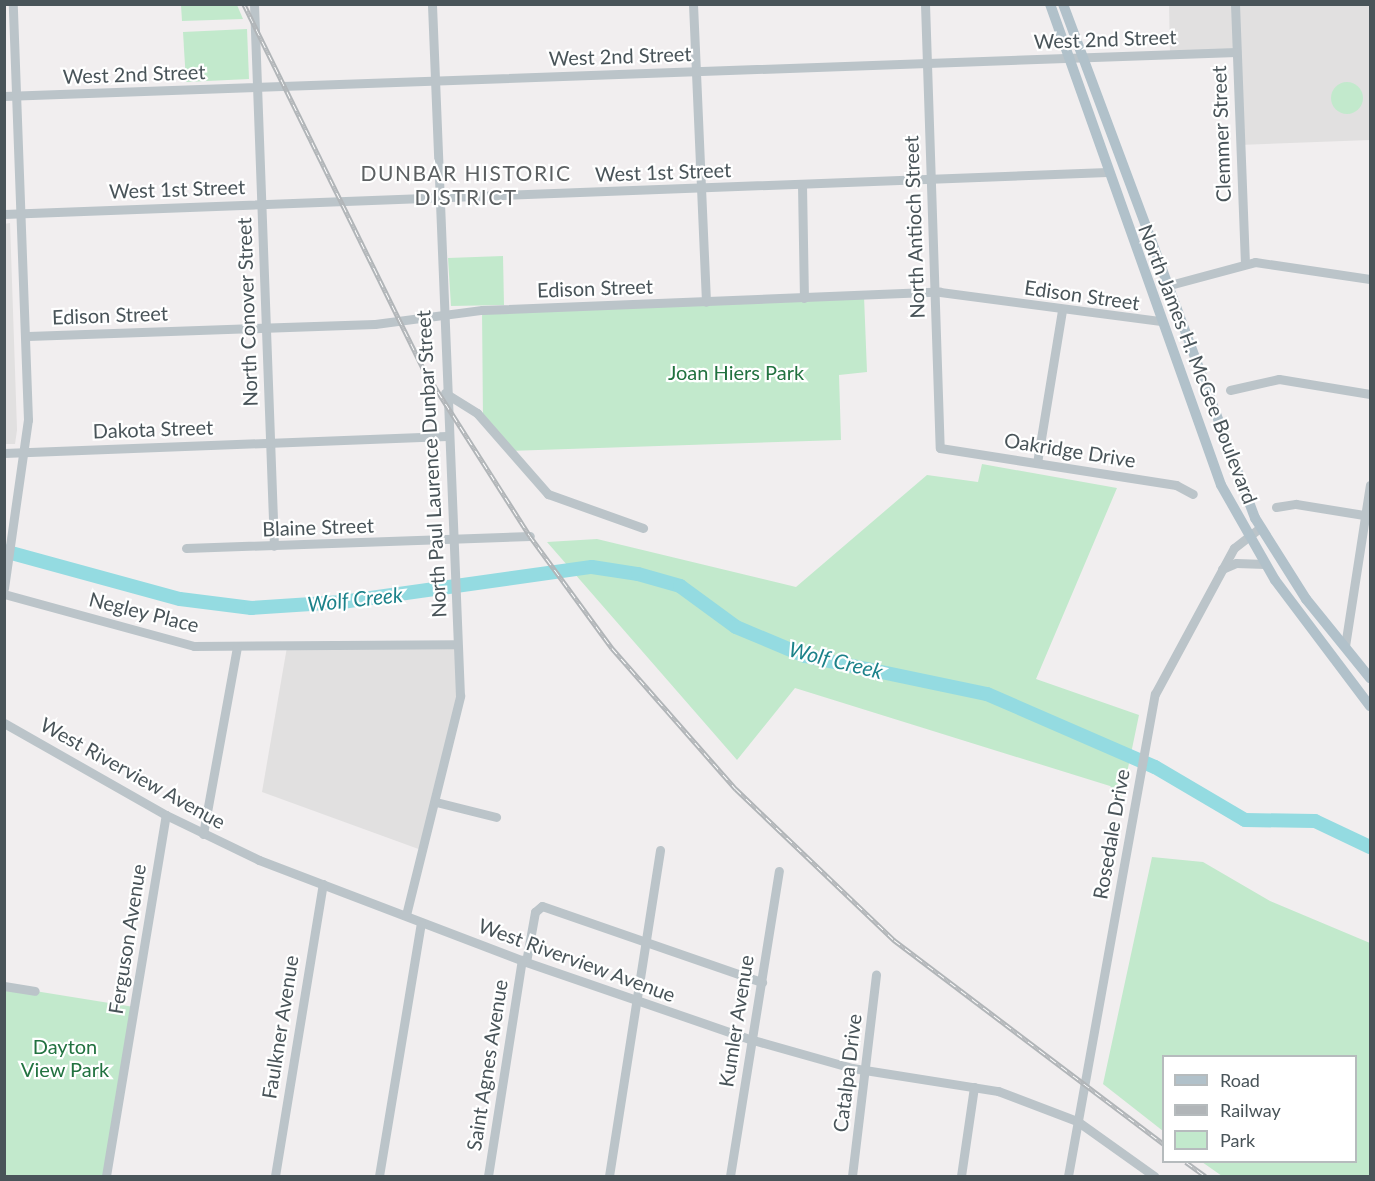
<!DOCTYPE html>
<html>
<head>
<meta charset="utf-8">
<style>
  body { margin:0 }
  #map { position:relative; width:1375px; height:1181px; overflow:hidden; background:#f1eeef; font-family:Lato,sans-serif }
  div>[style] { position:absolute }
  .education>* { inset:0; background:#e1e0e0 }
  .green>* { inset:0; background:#c2e9cc }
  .round { border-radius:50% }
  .river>* { height:14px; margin:-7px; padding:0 7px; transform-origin:7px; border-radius:7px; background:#94dbe1 }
  .minor>* { height:9px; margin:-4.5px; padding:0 4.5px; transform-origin:4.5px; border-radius:4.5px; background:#bbc4c9 }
  .major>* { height:10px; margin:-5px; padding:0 5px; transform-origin:5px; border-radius:5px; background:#b1c1ca }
  .rail>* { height:4.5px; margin-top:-2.25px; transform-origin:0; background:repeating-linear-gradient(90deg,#fff 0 7px,#b1b5b8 0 14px); box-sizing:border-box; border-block:2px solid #b1b5b8 }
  span { translate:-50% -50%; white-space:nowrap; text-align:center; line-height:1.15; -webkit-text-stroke:4.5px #fff; paint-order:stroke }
  .street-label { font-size:20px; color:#495459 }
  .park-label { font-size:20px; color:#227240 }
  .neighbourhood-label { font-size:21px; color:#5c6062; letter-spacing:1.5px }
  .water-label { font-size:21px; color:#1c828a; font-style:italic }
  .frame { position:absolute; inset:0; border:6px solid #495459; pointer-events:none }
  .legend { position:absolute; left:1162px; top:1055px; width:195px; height:108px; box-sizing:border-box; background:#fff; border:2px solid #b6bbbd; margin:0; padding:8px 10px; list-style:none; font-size:18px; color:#495459 }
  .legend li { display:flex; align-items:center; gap:12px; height:30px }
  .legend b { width:30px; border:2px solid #b6bbbd }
</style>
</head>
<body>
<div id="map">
  <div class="education">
    <i style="clip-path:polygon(1169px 5px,1370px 5px,1370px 140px,1239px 145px,1236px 53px,1170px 55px)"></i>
    <i style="clip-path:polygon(10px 223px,17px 430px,15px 444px,5px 444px,4px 224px)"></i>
    <i style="clip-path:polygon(457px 644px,460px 696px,424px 851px,262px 792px,287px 647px)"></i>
  </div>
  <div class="green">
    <i style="clip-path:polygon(181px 5px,237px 5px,243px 19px,182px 21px)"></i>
    <i style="clip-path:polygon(247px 29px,249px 79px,186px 82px,183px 32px)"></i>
    <i class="round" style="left:1331px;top:82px;width:32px;height:32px"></i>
    <i style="clip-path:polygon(503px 256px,504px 305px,451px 306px,448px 258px)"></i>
    <i style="clip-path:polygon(864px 296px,867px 372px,839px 375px,841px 440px,507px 451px,483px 421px,482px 310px)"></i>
    <i style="clip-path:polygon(982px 464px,1117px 488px,1036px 679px,1139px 715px,1122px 797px,1110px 786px,795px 688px,737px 760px,547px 542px,597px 539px,796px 587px,927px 475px,978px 482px)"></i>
    <i style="clip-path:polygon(1152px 857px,1203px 862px,1270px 901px,1370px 943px,1370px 1176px,1222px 1176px,1202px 1162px,1356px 1162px,1356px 1056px,1164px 1056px,1163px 1131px,1103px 1084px)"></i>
    <i style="clip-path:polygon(4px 986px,134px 1007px,106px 1176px,5px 1176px)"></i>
  </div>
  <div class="river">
    <i style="left:4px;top:551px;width:182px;rotate:15.3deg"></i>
    <i style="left:180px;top:599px;width:72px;rotate:7.2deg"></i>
    <i style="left:251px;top:608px;width:91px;rotate:-3.8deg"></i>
    <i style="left:342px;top:602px;width:252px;rotate:-8deg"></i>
    <i style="left:592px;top:567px;width:47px;rotate:8.7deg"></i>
    <i style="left:638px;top:574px;width:44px;rotate:15.9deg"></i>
    <i style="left:680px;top:586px;width:69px;rotate:36.2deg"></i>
    <i style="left:736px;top:627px;width:75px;rotate:22.8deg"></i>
    <i style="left:805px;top:656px;width:186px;rotate:11.8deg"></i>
    <i style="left:987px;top:694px;width:183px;rotate:23.5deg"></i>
    <i style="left:1155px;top:767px;width:104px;rotate:30.5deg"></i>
    <i style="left:1245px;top:820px;width:70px;rotate:0.8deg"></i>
    <i style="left:1315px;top:821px;width:61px;rotate:25.3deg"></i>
  </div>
  <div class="minor">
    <i style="left:254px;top:4px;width:542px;rotate:87.89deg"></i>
    <i style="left:693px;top:4px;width:298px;rotate:87.5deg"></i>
    <i style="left:925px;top:4px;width:444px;rotate:88.1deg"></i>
    <i style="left:940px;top:448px;width:239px;rotate:8.9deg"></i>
    <i style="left:1176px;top:485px;width:19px;rotate:28deg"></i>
    <i style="left:1235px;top:4px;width:259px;rotate:87.8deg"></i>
    <i style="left:4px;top:96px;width:1233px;rotate:-2.05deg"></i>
    <i style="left:802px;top:185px;width:113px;rotate:89deg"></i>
    <i style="left:4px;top:214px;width:1104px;rotate:-2.18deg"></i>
    <i style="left:1166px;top:286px;width:92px;rotate:-15.1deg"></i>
    <i style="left:1255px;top:262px;width:116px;rotate:8.4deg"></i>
    <i style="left:28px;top:336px;width:347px;rotate:-2deg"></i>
    <i style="left:375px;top:324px;width:108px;rotate:-7.5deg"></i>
    <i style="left:482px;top:310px;width:458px;rotate:-2.3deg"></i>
    <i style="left:940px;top:292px;width:223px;rotate:7.5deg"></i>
    <i style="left:1230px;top:390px;width:50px;rotate:-12.7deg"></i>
    <i style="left:1279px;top:379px;width:92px;rotate:9.4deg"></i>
    <i style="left:445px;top:393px;width:38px;rotate:32deg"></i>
    <i style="left:477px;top:413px;width:108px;rotate:48.8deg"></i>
    <i style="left:548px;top:494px;width:101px;rotate:19.7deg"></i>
    <i style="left:4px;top:453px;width:443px;rotate:-2.2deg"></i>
    <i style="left:1037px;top:463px;width:154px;rotate:-80.7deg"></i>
    <i style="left:1276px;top:507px;width:20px;rotate:-9deg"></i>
    <i style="left:1296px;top:504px;width:75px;rotate:9.2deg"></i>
    <i style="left:186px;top:548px;width:344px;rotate:-2deg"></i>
    <i style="left:1222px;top:569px;width:15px;rotate:-23deg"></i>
    <i style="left:1236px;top:563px;width:29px;rotate:2deg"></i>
    <i style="left:4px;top:588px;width:170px;rotate:-81.9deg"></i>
    <i style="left:28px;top:420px;width:416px;rotate:-92.1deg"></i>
    <i style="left:4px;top:594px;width:197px;rotate:15.3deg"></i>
    <i style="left:194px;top:646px;width:263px;rotate:-0.4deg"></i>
    <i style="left:1345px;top:646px;width:163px;rotate:-81.2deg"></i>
    <i style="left:4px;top:723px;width:186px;rotate:29.6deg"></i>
    <i style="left:166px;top:815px;width:103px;rotate:25.8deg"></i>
    <i style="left:259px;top:860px;width:286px;rotate:20.9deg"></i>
    <i style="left:526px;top:962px;width:240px;rotate:19deg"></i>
    <i style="left:753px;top:1040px;width:103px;rotate:15.8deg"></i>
    <i style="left:852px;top:1068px;width:148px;rotate:9deg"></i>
    <i style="left:998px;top:1091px;width:85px;rotate:20.8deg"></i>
    <i style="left:1077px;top:1121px;width:95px;rotate:35.5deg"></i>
    <i style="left:436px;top:802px;width:62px;rotate:14deg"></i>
    <i style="left:203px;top:834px;width:190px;rotate:-79.7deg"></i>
    <i style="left:406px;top:915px;width:226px;rotate:-76.1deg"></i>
    <i style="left:460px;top:696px;width:693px;rotate:-92.32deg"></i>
    <i style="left:526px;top:962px;width:51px;rotate:-79.8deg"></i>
    <i style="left:535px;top:912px;width:9px;rotate:-41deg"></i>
    <i style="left:542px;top:906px;width:233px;rotate:19.1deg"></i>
    <i style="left:4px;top:986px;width:31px;rotate:9deg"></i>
    <i style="left:106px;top:1176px;width:366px;rotate:-80.6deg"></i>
    <i style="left:275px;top:1176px;width:296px;rotate:-80.7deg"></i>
    <i style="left:379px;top:1176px;width:257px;rotate:-80.6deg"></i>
    <i style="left:488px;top:1176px;width:219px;rotate:-81.1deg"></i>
    <i style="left:609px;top:1176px;width:330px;rotate:-81.1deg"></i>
    <i style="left:730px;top:1176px;width:309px;rotate:-80.9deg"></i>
    <i style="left:852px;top:1176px;width:203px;rotate:-83.2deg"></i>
    <i style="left:961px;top:1176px;width:90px;rotate:-81.7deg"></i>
    <i style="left:1068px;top:1176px;width:490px;rotate:-79.8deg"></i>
    <i style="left:1155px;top:694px;width:166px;rotate:-61.6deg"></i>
    <i style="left:1234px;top:548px;width:33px;rotate:-38deg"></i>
  </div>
  <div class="major">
    <i style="left:1050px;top:4px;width:510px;rotate:70.43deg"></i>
    <i style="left:1221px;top:485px;width:109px;rotate:60.4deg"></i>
    <i style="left:1275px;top:580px;width:158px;rotate:53deg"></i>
    <i style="left:1063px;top:4px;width:549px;rotate:69.52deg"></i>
    <i style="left:1255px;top:518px;width:96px;rotate:57.8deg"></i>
    <i style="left:1306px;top:599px;width:102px;rotate:51deg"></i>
  </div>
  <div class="rail">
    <i style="left:244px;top:4px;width:406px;rotate:63.8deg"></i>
    <i style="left:423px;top:368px;width:199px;rotate:57.5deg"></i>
    <i style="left:530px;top:536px;width:139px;rotate:53.8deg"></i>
    <i style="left:612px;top:648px;width:188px;rotate:48.7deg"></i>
    <i style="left:736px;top:789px;width:219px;rotate:43.7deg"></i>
    <i style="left:894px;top:940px;width:338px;rotate:37.1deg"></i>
    <i style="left:1186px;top:1162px;width:24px;rotate:36deg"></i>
  </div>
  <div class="street-label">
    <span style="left:1105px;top:39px;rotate:-2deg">West 2nd Street</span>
    <span style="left:620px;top:56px;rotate:-2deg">West 2nd Street</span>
    <span style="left:134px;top:74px;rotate:-2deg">West 2nd Street</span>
    <span style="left:1221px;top:134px;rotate:-92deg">Clemmer Street</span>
    <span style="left:663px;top:172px;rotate:-2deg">West 1st Street</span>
    <span style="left:177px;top:189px;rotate:-2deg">West 1st Street</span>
    <span style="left:914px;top:227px;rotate:-92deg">North Antioch Street</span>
    <span style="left:595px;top:288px;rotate:-2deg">Edison Street</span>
    <span style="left:1082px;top:295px;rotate:8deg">Edison Street</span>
    <span style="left:247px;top:312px;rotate:-92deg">North Conover Street</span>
    <span style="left:110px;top:315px;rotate:-2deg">Edison Street</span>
    <span style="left:1198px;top:364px;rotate:69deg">North James H. McGee Boulevard</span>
    <span style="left:153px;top:429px;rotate:-2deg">Dakota Street</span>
    <span style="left:1070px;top:450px;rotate:9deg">Oakridge Drive</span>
    <span style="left:431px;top:464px;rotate:-93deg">North Paul Laurence Dunbar Street</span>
    <span style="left:318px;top:527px;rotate:-2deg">Blaine Street</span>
    <span style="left:144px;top:612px;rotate:14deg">Negley Place</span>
    <span style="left:133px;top:773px;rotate:29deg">West Riverview Avenue</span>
    <span style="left:1111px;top:834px;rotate:-80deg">Rosedale Drive</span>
    <span style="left:127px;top:939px;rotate:-81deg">Ferguson Avenue</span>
    <span style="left:577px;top:960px;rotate:20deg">West Riverview Avenue</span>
    <span style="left:736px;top:1021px;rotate:-81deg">Kumler Avenue</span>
    <span style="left:280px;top:1027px;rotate:-81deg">Faulkner Avenue</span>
    <span style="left:487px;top:1065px;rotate:-81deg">Saint Agnes Avenue</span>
    <span style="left:847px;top:1073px;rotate:-83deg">Catalpa Drive</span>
  </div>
  <div class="park-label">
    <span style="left:736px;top:372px">Joan Hiers Park</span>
    <span style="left:65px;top:1058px">Dayton<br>View Park</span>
  </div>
  <div class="neighbourhood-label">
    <span style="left:466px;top:185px">DUNBAR HISTORIC<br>DISTRICT</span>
  </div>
  <div class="water-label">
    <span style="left:355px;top:599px;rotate:-6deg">Wolf Creek</span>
    <span style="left:836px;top:660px;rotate:14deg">Wolf Creek</span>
  </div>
  <div class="frame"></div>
  <ul class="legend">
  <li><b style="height:8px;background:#b1c1ca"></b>Road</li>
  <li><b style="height:8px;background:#b1b5b8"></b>Railway</li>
  <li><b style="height:16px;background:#c2e9cc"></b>Park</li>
  </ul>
</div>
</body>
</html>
